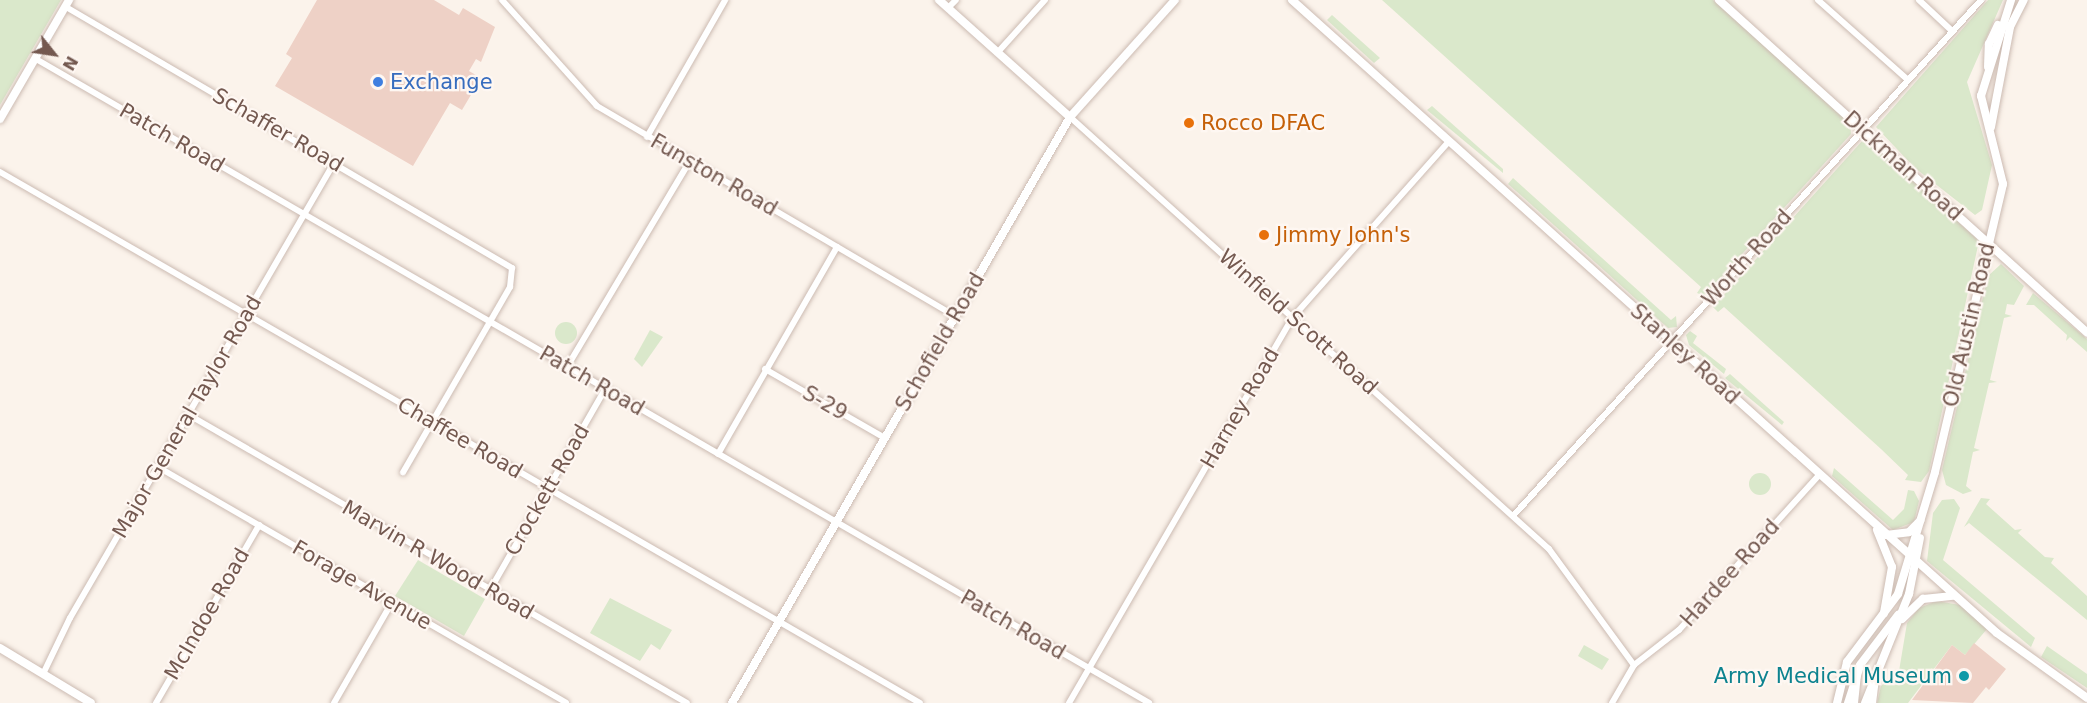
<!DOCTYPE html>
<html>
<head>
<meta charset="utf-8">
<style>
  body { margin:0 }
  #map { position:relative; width:2087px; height:703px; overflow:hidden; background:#fbf3eb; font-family:"DejaVu Sans",sans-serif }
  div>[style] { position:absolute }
  .green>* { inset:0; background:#dae8cb }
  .round { border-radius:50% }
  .building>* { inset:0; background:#eed1c6 }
  .roads { filter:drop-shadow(0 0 2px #ccbbb2) drop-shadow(0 0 2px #ccbbb2) }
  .minor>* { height:6px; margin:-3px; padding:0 3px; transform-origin:3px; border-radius:3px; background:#fff }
  .tertiary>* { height:8px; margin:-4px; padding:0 4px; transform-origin:4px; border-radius:4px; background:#fff }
  .dots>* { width:16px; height:16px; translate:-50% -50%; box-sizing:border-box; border:3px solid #fef7f2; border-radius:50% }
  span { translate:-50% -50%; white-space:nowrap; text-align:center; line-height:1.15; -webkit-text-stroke:4.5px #fef7f2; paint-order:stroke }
  .shop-label { font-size:21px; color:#366cbe }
  .left { translate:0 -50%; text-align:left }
  .food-label { font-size:21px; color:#c56008 }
  .street-label { font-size:21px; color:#745950 }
  .culture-label { font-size:21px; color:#0d838f }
  .right { translate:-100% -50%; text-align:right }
  .north { position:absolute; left:24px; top:24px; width:60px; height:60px; -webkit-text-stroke:4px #fef7f2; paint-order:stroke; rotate:120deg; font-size:16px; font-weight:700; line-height:24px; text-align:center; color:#745950 }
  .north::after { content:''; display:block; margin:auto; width:21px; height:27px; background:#745950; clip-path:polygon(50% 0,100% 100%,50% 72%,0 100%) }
</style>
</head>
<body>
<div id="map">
  <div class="green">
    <i style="clip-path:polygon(0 0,61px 0,0 105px)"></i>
    <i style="clip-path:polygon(1382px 0,1713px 0,1850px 123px,1851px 134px,1704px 296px,1697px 293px,1701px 287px)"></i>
    <i style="clip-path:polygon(1988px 0,2003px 0,1967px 82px,1992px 165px,1982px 210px,1975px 215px,1915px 168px,1876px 127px)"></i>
    <i style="clip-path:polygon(1332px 15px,1380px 58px,1374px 63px,1327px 20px)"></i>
    <i style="clip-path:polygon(1432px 106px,1503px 169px,1503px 173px,1427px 110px)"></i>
    <i style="clip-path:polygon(1862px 141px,1871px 143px,1979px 241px,1929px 471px,1921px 482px,1905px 480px,1908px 475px,1881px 449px,1724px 307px,1718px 312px,1713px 307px)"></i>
    <i style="clip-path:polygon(1513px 178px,1671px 320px,1676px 316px,1677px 327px,1668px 328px,1524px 198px,1508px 184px)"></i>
    <i style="clip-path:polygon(2001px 264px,2024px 286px,2014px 305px,2007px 304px,2005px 314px,2012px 316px,2004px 318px,1990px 380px,1997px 382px,1989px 383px,1974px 448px,1980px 450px,1973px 452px,1966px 486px,1972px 491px,1963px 494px,1946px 485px,1942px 470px,1988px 276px)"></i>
    <i style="clip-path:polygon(2033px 293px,2087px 339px,2087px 352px,2070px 337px,2066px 341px,2067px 335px,2034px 305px,2026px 305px)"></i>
    <i class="round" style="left:555px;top:322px;width:22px;height:22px"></i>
    <i style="clip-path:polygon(650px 330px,663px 337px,642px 367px,634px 359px)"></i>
    <i style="clip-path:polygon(1690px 331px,1697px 336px,1693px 343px,1726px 369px,1724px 374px,1689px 345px,1686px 335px)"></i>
    <i style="clip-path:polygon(1730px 374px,1784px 422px,1782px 425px,1725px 378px)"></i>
    <i style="clip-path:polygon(1834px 468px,1893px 520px,1904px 509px,1908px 490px,1914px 491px,1919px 501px,1914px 522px,1893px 530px,1832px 476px)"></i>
    <i class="round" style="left:1749px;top:473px;width:22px;height:22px"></i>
    <i style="clip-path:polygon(1981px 498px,1990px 499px,1986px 504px,2015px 530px,2022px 529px,2018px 533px,2045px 557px,2054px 558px,2051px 563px,2087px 596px,2087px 620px,1969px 523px,1964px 527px)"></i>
    <i style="clip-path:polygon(1954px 499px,1960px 508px,1943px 560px,2035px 638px,2031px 647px,1927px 561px,1933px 513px,1942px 500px)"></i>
    <i style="clip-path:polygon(418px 560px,485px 599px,464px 636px,395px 596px)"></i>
    <i style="clip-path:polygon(610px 598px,672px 630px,660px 650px,651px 644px,640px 661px,590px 633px)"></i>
    <i style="clip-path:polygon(1937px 601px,1960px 605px,1987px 629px,1965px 655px,1952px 645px,1908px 703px,1877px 703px,1881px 686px,1899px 671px,1907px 623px,1919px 608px)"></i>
    <i style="clip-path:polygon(1584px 645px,1609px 659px,1602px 670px,1578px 656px)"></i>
    <i style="clip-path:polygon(2047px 646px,2087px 674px,2087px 688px,2041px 657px)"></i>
  </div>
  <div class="building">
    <i style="clip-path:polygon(317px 0,434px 0,459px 15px,463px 8px,495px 27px,481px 62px,476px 59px,469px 71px,481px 78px,462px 110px,450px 103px,413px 166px,275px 86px,292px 58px,286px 54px)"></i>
    <i style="clip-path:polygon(1974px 643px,2006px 669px,1989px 690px,1986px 687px,1973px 703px,1912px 700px,1952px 645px,1965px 655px)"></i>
  </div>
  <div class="roads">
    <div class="minor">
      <i style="left:502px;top:0;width:142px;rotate:48.1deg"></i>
      <i style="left:597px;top:106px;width:415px;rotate:30.4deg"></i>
      <i style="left:1818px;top:0;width:120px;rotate:41.6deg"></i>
      <i style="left:1919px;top:0;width:45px;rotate:43.2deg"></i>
      <i style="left:66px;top:7px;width:517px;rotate:30.34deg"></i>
      <i style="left:512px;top:268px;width:19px;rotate:96deg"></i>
      <i style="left:510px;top:287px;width:214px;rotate:120deg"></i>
      <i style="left:948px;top:8px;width:11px;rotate:-45deg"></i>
      <i style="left:998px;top:52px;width:70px;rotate:-47.9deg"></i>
      <i style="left:36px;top:59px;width:1286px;rotate:30.05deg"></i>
      <i style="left:1070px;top:117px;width:645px;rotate:42.05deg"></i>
      <i style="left:1549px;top:549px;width:144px;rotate:53.8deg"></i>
      <i style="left:647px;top:137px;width:158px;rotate:-60.3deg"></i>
      <i style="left:0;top:172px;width:1062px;rotate:29.99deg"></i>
      <i style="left:567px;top:367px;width:240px;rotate:-59.2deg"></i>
      <i style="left:765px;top:369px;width:138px;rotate:29.9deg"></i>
      <i style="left:189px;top:415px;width:575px;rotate:30.04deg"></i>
      <i style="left:718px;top:454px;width:239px;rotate:-60.1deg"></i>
      <i style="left:158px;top:467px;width:471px;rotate:30deg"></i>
      <i style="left:1513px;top:516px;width:697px;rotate:-47.79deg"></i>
      <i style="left:490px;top:590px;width:232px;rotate:-60.2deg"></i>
      <i style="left:43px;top:674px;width:62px;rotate:-64.3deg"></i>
      <i style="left:70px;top:618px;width:526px;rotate:-59.88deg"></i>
      <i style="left:156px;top:703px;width:206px;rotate:-59.9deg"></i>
      <i style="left:334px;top:703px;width:116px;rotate:-60.1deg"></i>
      <i style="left:1069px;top:703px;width:446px;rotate:-59.9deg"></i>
      <i style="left:1293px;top:317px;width:235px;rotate:-48.4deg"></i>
      <i style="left:1612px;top:703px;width:44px;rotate:-59.9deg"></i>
      <i style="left:1634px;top:665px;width:57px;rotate:-37.9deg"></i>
      <i style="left:1679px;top:630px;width:209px;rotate:-47.9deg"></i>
    </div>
    <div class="tertiary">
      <i style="left:939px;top:0;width:176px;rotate:41.8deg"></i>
      <i style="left:1292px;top:0;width:947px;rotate:41.92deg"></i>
      <i style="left:1997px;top:633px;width:111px;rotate:35.8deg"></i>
      <i style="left:1719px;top:0;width:496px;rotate:42.1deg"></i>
      <i style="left:1988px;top:67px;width:23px;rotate:-88deg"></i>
      <i style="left:1989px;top:44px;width:21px;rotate:-65deg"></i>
      <i style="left:0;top:119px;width:138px;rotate:-59.9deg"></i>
      <i style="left:1991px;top:127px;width:102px;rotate:-79.2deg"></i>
      <i style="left:2010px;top:27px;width:30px;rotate:-63deg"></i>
      <i style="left:1877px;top:530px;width:40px;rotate:68deg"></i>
      <i style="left:1892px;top:567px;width:47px;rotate:99.9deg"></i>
      <i style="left:1886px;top:535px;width:23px;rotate:-7deg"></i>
      <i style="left:1909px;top:532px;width:16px;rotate:-45deg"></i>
      <i style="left:1902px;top:619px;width:29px;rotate:-44deg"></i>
      <i style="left:1923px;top:599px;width:30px;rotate:-6deg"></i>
      <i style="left:0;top:648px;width:106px;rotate:31.1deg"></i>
      <i style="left:732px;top:703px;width:676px;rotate:-60.02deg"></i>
      <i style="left:1070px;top:117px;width:157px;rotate:-48.1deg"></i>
      <i style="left:1837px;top:703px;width:42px;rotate:-76.3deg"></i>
      <i style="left:1847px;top:662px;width:85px;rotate:-53.1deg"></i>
      <i style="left:1898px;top:594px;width:127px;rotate:-73.1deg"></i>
      <i style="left:1935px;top:472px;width:296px;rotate:-76.7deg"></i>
      <i style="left:2003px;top:184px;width:91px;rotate:-104deg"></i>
      <i style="left:1981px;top:96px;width:101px;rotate:-72.6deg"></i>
      <i style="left:1848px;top:703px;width:40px;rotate:-72deg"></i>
      <i style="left:1860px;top:665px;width:63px;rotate:-52.8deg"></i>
      <i style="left:1854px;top:703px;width:28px;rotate:-84deg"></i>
      <i style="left:1865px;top:703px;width:118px;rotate:-68deg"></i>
      <i style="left:1909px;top:594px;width:57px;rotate:-78.9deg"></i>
      <i style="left:1872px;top:703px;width:25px;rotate:-83deg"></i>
    </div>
  </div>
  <div class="dots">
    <i style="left:378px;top:82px;background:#3f7fe0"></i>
    <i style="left:1189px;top:123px;background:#e8710a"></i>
    <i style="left:1264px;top:235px;background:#e8710a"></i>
    <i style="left:1964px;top:676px;background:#0f9aa8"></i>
  </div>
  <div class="shop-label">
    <span class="left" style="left:390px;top:82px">Exchange</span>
  </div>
  <div class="food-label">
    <span class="left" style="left:1201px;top:123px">Rocco DFAC</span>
    <span class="left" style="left:1276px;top:235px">Jimmy John's</span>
  </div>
  <div class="street-label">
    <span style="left:278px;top:130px;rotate:30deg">Schaffer Road</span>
    <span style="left:172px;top:138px;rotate:30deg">Patch Road</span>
    <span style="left:1903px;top:166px;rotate:42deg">Dickman Road</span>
    <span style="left:714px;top:175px;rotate:30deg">Funston Road</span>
    <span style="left:1747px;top:258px;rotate:-48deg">Worth Road</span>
    <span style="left:1298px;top:322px;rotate:42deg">Winfield Scott Road</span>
    <span style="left:1969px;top:325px;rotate:-77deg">Old Austin Road</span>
    <span style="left:940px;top:342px;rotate:-60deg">Schofield Road</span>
    <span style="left:1685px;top:354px;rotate:42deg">Stanley Road</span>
    <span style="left:592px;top:381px;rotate:30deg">Patch Road</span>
    <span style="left:825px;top:403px;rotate:30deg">S-29</span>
    <span style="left:1240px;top:408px;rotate:-60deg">Harney Road</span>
    <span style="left:187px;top:417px;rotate:-60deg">Major General Taylor Road</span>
    <span style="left:460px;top:438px;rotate:30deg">Chaffee Road</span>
    <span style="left:547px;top:490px;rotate:-60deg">Crockett Road</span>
    <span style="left:438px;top:560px;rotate:30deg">Marvin R Wood Road</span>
    <span style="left:1730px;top:573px;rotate:-48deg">Hardee Road</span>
    <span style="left:362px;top:585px;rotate:30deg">Forage Avenue</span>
    <span style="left:207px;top:614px;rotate:-60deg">McIndoe Road</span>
    <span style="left:1013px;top:625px;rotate:30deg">Patch Road</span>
  </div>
  <div class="culture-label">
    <span class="right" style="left:1952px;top:676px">Army Medical Museum</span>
  </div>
  <div class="north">N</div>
</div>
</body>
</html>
